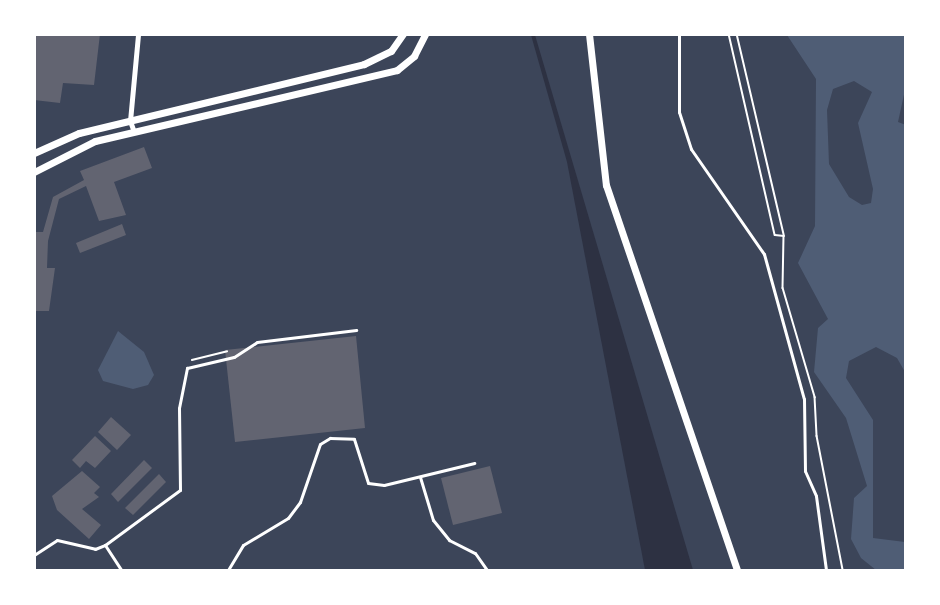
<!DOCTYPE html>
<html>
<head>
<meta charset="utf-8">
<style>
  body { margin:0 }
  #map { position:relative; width:940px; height:605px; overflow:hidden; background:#2d3142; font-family:"Space Grotesk",sans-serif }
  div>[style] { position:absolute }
  .green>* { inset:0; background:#3c4559 }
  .water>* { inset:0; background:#4f5d75 }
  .building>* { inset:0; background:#626471 }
  .path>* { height:1.5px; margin:-0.75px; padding:0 0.75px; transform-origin:0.75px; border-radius:0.75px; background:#fff }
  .service>* { height:3px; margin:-1.5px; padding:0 1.5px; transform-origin:1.5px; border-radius:1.5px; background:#fff }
  .minor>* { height:5px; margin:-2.5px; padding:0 2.5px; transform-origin:2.5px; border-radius:2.5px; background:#fff }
  .tertiary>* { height:7px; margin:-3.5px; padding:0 3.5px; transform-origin:3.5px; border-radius:3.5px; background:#fff }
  span { translate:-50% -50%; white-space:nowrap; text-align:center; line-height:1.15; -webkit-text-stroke:6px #fff; paint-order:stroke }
  .frame { position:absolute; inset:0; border:36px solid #fff; pointer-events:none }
</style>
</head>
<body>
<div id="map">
  <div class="green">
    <i style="clip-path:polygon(34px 35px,531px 35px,567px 162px,645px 570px,35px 570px)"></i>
    <i style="clip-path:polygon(535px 35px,905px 35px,905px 570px,693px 570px)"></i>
  </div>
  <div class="water">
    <i style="clip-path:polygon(evenodd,904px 34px,905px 90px,898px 122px,906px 125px,905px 372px,897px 358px,876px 347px,849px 361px,846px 378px,873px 420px,873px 538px,905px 542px,905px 570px,876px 570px,861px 558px,851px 539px,854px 498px,867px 486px,846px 418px,814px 372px,818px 328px,828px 319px,798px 263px,815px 226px,816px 79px,787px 35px,904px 34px,854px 81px,872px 92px,858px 123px,873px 189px,871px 203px,862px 205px,849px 197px,829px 164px,827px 110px,833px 89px,854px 81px)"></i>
    <i style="clip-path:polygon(118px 331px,144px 352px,154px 375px,148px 385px,133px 389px,103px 381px,98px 370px)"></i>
  </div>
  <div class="building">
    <i style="clip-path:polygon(34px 34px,100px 34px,94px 85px,63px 83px,60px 103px,34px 100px)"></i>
    <i style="clip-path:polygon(144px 147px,152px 168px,114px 182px,126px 215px,99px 221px,86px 186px,59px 199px,48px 241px,47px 268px,55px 268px,49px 311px,34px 311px,34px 232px,43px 232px,53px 197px,84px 180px,80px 171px)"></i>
    <i style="clip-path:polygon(122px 224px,126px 235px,80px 253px,76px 243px)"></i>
    <i style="clip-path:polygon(356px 336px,365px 428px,235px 442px,225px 350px)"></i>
    <i style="clip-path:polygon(111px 417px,131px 435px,117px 450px,98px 432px)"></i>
    <i style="clip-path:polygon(95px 436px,111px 451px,95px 468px,86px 461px,80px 468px,72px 460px)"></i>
    <i style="clip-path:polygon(144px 460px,152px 468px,118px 502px,111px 494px)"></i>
    <i style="clip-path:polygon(490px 466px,502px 513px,453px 525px,441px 478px)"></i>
    <i style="clip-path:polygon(82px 471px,100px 487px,94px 493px,99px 497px,82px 509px,101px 525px,89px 539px,57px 510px,52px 496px)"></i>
    <i style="clip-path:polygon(159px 474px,166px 482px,133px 515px,125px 508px)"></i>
  </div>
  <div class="path">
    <i style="left:729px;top:34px;width:206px;rotate:77.1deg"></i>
    <i style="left:775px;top:235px;width:9px;rotate:6deg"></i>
    <i style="left:784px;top:236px;width:52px;rotate:91.1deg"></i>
    <i style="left:783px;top:288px;width:114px;rotate:73.6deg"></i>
    <i style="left:815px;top:397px;width:39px;rotate:87deg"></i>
    <i style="left:817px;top:436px;width:136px;rotate:79deg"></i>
    <i style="left:737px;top:34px;width:206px;rotate:76.8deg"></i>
    <i style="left:192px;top:360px;width:36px;rotate:-14deg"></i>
  </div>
  <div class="service">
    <i style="left:679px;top:34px;width:78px;rotate:90deg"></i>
    <i style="left:679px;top:112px;width:39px;rotate:72deg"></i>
    <i style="left:691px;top:149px;width:128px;rotate:55.2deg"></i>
    <i style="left:764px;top:254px;width:150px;rotate:74.6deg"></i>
    <i style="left:804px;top:399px;width:72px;rotate:89.2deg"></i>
    <i style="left:805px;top:471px;width:27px;rotate:66deg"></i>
    <i style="left:816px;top:496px;width:75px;rotate:82.3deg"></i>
    <i style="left:420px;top:477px;width:45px;rotate:73.2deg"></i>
    <i style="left:433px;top:520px;width:26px;rotate:51deg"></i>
    <i style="left:449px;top:540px;width:29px;rotate:27deg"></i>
    <i style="left:475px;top:553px;width:21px;rotate:55deg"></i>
    <i style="left:105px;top:545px;width:93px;rotate:-36.3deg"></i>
    <i style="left:180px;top:490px;width:82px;rotate:-90.7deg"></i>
    <i style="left:179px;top:408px;width:41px;rotate:-78.7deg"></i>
    <i style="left:187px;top:368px;width:48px;rotate:-13.2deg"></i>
    <i style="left:234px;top:357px;width:27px;rotate:-33deg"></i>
    <i style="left:257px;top:342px;width:100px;rotate:-6.9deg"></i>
    <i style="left:34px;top:555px;width:27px;rotate:-33deg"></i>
    <i style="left:57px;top:540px;width:39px;rotate:13deg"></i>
    <i style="left:95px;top:549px;width:11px;rotate:-22deg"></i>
    <i style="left:105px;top:545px;width:30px;rotate:57deg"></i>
    <i style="left:228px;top:570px;width:29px;rotate:-59deg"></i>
    <i style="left:243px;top:545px;width:52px;rotate:-31deg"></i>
    <i style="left:288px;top:518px;width:20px;rotate:-53deg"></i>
    <i style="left:300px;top:502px;width:61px;rotate:-71deg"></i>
    <i style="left:320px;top:444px;width:12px;rotate:-31deg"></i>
    <i style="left:330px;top:438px;width:24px;rotate:2deg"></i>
    <i style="left:354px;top:439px;width:46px;rotate:72.3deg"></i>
    <i style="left:368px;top:483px;width:16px;rotate:7deg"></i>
    <i style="left:384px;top:485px;width:93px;rotate:-13.7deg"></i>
  </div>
  <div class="minor">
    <i style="left:134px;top:132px;width:12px;rotate:-110deg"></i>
    <i style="left:130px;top:121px;width:87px;rotate:-84.7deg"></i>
  </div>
  <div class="tertiary">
    <i style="left:589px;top:34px;width:152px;rotate:83.6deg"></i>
    <i style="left:606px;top:185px;width:407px;rotate:71.2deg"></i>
    <i style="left:34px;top:153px;width:49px;rotate:-24deg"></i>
    <i style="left:79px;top:133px;width:293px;rotate:-13.6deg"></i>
    <i style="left:364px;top:64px;width:30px;rotate:-26deg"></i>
    <i style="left:391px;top:51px;width:21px;rotate:-55deg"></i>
    <i style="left:34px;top:172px;width:68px;rotate:-26.9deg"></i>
    <i style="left:95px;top:141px;width:310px;rotate:-13.2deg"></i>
    <i style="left:397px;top:70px;width:22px;rotate:-39deg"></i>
    <i style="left:414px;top:56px;width:25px;rotate:-63deg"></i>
  </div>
  <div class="frame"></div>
</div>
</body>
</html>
